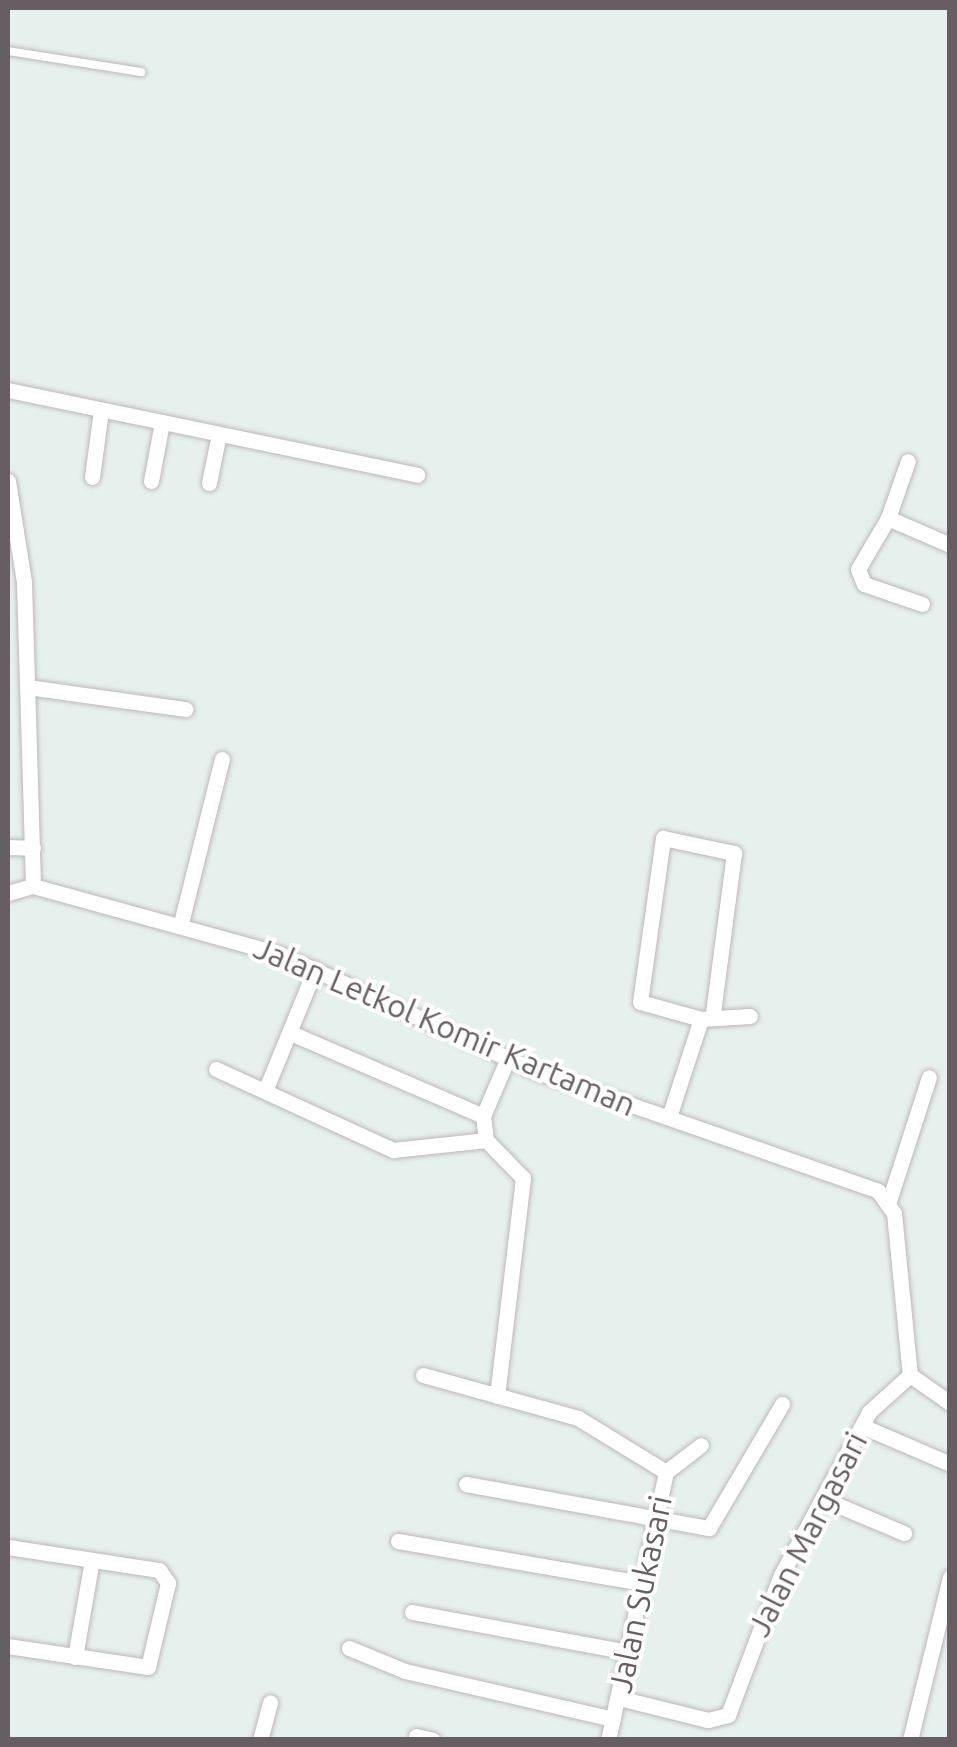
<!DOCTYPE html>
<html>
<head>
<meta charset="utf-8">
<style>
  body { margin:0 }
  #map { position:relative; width:957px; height:1747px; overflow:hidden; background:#e6f0ec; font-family:Ubuntu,sans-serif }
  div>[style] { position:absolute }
  .roads { filter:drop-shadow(0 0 2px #bdb7ba) drop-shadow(0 0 2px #bdb7ba) }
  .service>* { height:8px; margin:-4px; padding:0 4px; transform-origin:4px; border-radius:4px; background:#fff }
  .minor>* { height:15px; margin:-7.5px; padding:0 7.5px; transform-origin:7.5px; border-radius:7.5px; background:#fff }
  span { translate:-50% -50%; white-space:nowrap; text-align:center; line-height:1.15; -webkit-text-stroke:8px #fff; paint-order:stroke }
  .street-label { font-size:32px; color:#675e63 }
  .frame { position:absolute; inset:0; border:10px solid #675e63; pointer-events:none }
</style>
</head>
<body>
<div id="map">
  <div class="roads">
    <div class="service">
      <i style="left:8px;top:51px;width:135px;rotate:9deg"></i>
    </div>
    <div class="minor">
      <i style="left:8px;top:390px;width:418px;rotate:11.7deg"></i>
      <i style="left:92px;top:477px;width:68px;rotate:-82.3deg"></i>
      <i style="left:8px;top:481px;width:102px;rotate:81deg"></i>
      <i style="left:24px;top:582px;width:304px;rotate:88.3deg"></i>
      <i style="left:151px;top:481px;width:60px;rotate:-79.4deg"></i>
      <i style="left:209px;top:483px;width:50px;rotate:-78.5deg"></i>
      <i style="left:888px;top:518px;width:60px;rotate:-70.7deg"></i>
      <i style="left:922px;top:604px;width:61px;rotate:-161deg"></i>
      <i style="left:864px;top:584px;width:16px;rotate:-112deg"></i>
      <i style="left:858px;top:569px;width:59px;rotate:-59.5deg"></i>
      <i style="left:888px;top:518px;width:68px;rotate:23.5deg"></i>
      <i style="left:28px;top:687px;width:159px;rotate:8deg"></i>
      <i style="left:8px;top:847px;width:25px;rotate:2deg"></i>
      <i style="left:8px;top:893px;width:26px;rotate:-16deg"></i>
      <i style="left:33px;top:886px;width:256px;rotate:15.4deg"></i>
      <i style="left:280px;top:954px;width:286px;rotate:24.6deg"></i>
      <i style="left:540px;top:1073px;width:358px;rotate:19.2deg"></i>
      <i style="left:878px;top:1191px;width:27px;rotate:54deg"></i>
      <i style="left:894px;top:1213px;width:163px;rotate:84.4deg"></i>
      <i style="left:910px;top:1375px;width:49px;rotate:35deg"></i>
      <i style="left:181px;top:923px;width:169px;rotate:-76deg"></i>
      <i style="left:701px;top:1019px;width:63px;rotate:-164.4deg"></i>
      <i style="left:640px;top:1002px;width:166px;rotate:-82deg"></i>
      <i style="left:663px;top:838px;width:73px;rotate:11.9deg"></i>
      <i style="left:734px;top:853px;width:160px;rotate:97.5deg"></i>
      <i style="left:293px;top:1034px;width:207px;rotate:23.3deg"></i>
      <i style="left:216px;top:1069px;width:195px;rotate:24.6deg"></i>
      <i style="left:393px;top:1150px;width:94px;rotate:-6.1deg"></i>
      <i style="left:265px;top:1091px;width:132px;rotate:-67.7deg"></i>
      <i style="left:669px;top:1117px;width:103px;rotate:-71.9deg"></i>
      <i style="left:701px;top:1019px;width:49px;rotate:-3.5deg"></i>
      <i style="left:889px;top:1201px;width:130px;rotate:-72.1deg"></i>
      <i style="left:423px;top:1375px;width:161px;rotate:15.5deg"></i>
      <i style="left:578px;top:1418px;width:103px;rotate:31.5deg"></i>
      <i style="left:666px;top:1472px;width:274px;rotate:102.2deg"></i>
      <i style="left:497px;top:1396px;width:220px;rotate:-83.2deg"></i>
      <i style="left:523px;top:1178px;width:53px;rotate:-134.2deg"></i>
      <i style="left:486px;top:1140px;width:24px;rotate:-97deg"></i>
      <i style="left:483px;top:1116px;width:63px;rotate:-66.7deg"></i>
      <i style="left:862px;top:1426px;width:94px;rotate:23.3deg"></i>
      <i style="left:666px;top:1472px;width:44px;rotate:-37.6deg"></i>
      <i style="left:466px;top:1484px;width:247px;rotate:10.3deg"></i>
      <i style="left:709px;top:1528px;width:144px;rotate:-59.5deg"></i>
      <i style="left:823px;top:1499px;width:88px;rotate:22.8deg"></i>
      <i style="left:398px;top:1541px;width:248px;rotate:9.8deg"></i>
      <i style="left:8px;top:1547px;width:153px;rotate:8.7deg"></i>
      <i style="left:159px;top:1570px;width:16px;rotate:55deg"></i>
      <i style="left:168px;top:1583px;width:86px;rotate:103.4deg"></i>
      <i style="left:148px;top:1667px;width:142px;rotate:-171.5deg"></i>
      <i style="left:412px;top:1612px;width:219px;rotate:10.5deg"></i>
      <i style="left:349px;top:1648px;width:61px;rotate:22.3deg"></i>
      <i style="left:405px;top:1671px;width:213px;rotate:13deg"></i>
      <i style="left:75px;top:1657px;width:98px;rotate:-80.1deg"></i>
      <i style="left:619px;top:1698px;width:92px;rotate:13.9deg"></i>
      <i style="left:708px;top:1720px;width:21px;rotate:-14deg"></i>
      <i style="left:728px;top:1715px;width:150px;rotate:-69.3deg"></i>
      <i style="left:781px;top:1575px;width:185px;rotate:-61.6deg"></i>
      <i style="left:869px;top:1412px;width:55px;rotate:-42.1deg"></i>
      <i style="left:416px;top:1736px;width:17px;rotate:13deg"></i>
      <i style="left:260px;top:1740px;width:39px;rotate:-75deg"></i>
      <i style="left:910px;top:1740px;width:168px;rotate:-76.2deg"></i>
    </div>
  </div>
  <div class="street-label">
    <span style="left:445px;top:1026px;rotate:23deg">Jalan Letkol Komir Kartaman</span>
    <span style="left:807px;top:1534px;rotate:-63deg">Jalan Margasari</span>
    <span style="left:640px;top:1594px;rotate:-78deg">Jalan Sukasari</span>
  </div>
  <div class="frame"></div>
</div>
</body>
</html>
